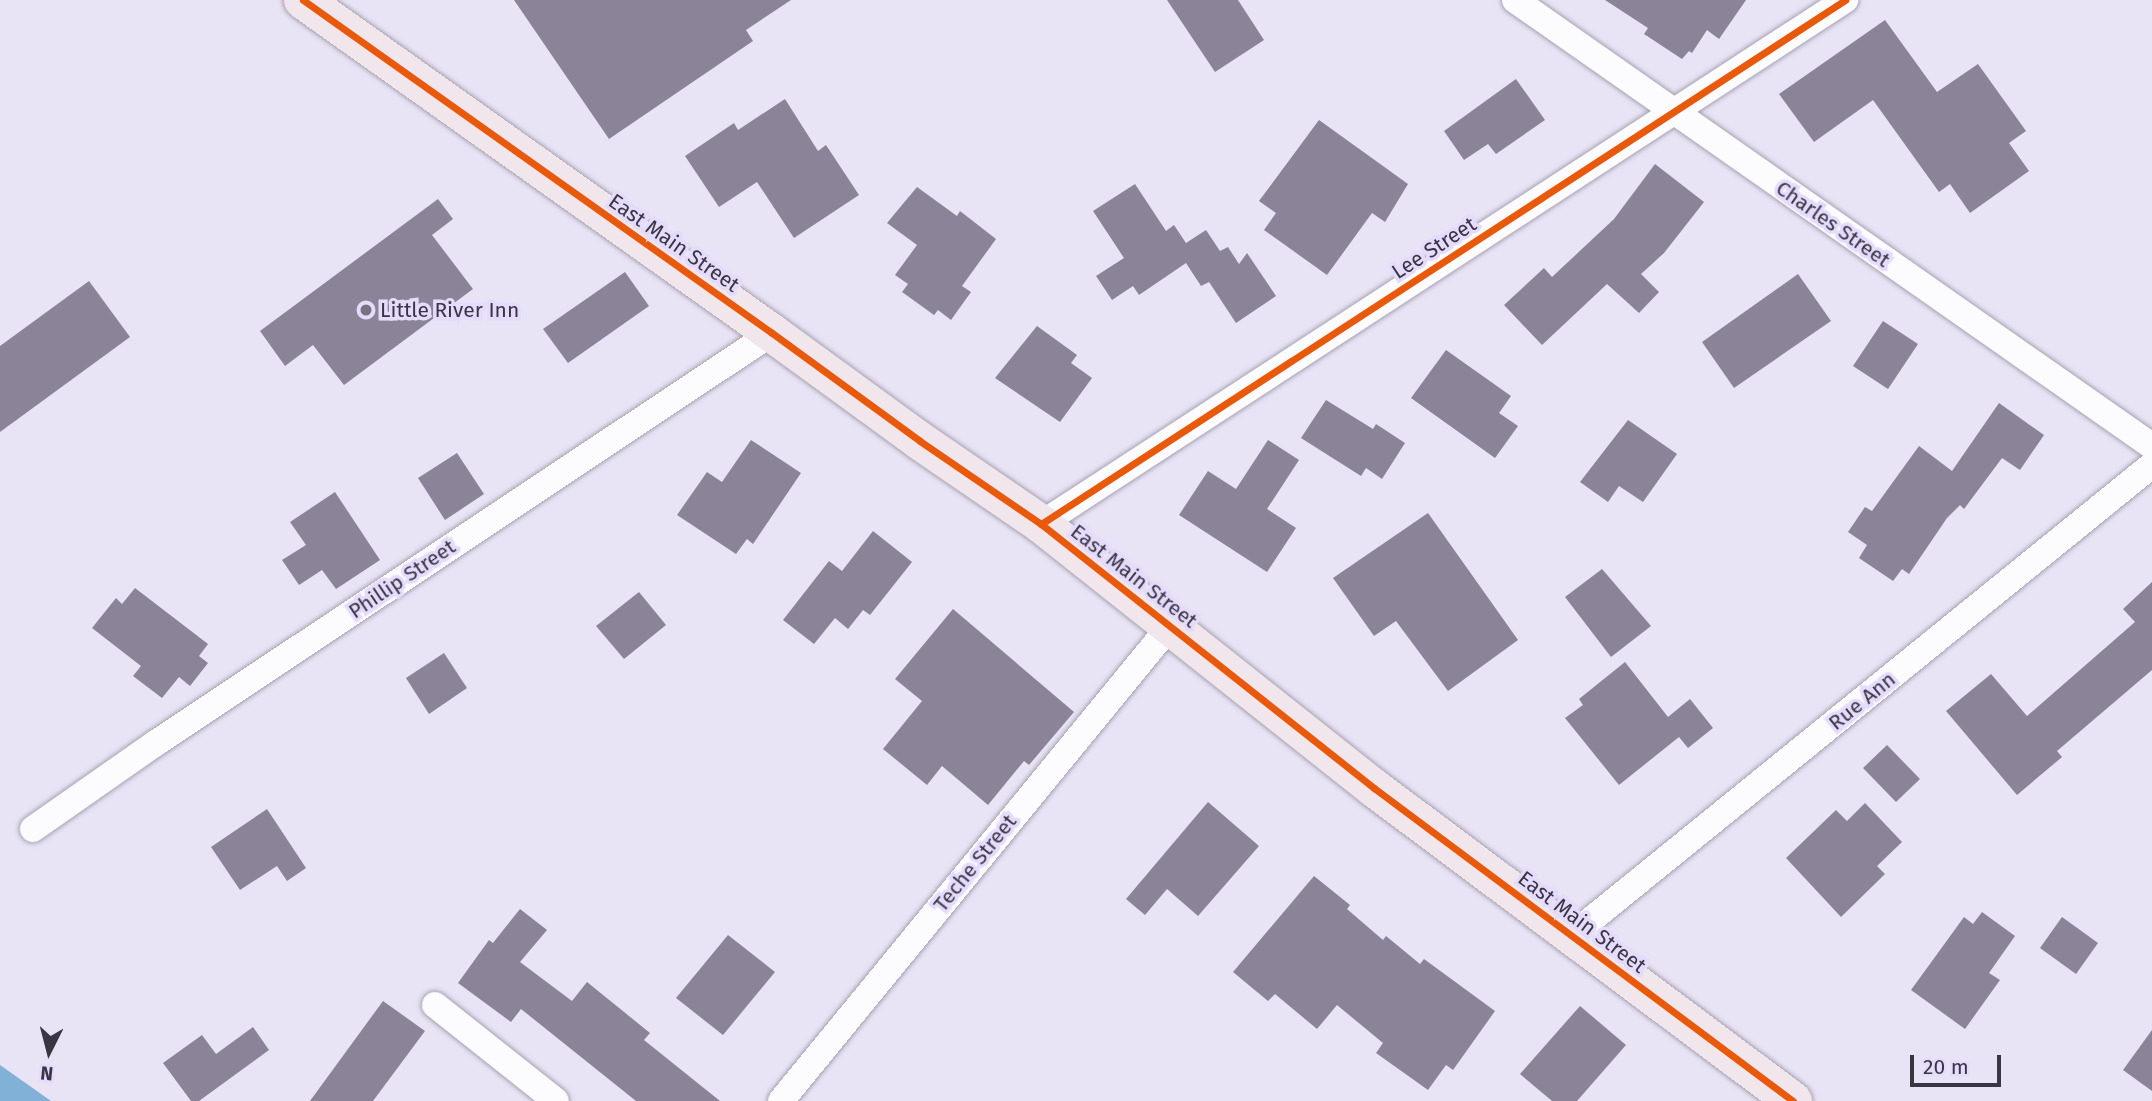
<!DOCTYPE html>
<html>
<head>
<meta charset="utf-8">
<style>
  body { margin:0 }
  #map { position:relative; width:2152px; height:1101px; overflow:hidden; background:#e8e3f5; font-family:"Fira Sans",sans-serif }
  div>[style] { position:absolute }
  .water>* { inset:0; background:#82b1d8 }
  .building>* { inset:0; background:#8b8498 }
  .roads { filter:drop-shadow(0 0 2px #a6a2b0) drop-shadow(0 0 2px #a6a2b0) }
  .street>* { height:26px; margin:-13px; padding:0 13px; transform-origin:13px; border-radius:13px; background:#fcfbfe }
  .primary>* { height:38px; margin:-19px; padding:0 19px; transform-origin:19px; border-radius:19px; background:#f1e6ec }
  .cycleway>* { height:7px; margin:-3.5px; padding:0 3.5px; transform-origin:3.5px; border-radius:3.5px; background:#e8590c }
  .dots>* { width:19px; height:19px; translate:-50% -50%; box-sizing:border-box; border:4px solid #e5dbfd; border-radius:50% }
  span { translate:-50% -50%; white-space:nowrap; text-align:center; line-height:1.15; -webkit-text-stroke:7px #e5dbfd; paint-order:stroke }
  .street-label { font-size:21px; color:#393542 }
  .poi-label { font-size:21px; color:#393542 }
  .left { translate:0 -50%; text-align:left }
  .north { position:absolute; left:14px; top:1017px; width:70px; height:70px; -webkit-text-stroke:5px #e5dbfd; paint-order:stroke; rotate:186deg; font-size:19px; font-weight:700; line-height:28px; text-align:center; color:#393542 }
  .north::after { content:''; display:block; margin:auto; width:24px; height:32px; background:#393542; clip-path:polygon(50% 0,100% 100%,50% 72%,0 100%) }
  .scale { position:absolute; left:1910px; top:1055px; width:91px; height:32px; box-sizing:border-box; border:4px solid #393542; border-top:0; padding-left:9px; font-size:21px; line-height:24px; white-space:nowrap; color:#393542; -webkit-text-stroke:5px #e5dbfd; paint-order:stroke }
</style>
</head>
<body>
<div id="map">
  <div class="water">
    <i style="clip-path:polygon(0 1065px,51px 1101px,0 1101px)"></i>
  </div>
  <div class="building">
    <i style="clip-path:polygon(514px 0,791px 0,746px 30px,753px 41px,609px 139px)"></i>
    <i style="clip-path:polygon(1167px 0,1238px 0,1264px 40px,1215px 72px)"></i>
    <i style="clip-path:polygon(1605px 0,1746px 0,1719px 39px,1707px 30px,1692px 53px,1689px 51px,1682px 59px,1644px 34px,1648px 28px)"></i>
    <i style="clip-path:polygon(1885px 20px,1937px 92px,1978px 64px,2026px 131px,2009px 143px,2029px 171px,1970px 213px,1950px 184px,1939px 192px,1873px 100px,1814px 142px,1779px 94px)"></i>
    <i style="clip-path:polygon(1516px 79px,1545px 120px,1496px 154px,1488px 144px,1464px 160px,1444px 131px)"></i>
    <i style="clip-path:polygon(785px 99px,818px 151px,826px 145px,859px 195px,794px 238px,757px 182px,719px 207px,685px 156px,734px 123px,738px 130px)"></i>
    <i style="clip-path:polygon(1319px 120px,1408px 184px,1385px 222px,1372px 213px,1327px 275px,1264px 230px,1276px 213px,1259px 201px)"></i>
    <i style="clip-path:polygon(1655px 164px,1704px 202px,1664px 253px,1641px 274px,1659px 292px,1639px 313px,1607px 284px,1542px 345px,1504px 305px,1544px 268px,1552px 277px,1614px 219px)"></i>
    <i style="clip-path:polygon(1135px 184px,1166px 231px,1174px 225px,1186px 243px,1206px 230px,1220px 251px,1228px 247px,1239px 264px,1247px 253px,1276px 296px,1236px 323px,1209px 282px,1201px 286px,1186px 263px,1139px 295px,1133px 286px,1112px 300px,1096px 276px,1124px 258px,1093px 211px)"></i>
    <i style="clip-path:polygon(917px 187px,957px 216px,960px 211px,996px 239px,962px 286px,971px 292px,951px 320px,938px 310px,934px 315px,902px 292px,908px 284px,895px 275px,917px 245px,887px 223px)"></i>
    <i style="clip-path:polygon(438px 199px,453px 219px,432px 235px,473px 289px,344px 385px,313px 345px,285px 366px,260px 331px)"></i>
    <i style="clip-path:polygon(625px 272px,649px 306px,568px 363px,543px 329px)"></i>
    <i style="clip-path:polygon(1798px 274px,1831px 321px,1734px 388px,1702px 342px)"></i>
    <i style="clip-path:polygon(89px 281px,130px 337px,0 432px,0 346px)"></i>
    <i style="clip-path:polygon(1883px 321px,1918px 344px,1888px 389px,1853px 366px)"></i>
    <i style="clip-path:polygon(1037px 326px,1077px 355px,1071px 363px,1092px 378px,1060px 422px,995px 378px)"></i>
    <i style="clip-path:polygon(1446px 350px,1511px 396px,1499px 413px,1518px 426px,1495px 458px,1411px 398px)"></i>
    <i style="clip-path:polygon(1326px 400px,1373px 429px,1376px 424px,1405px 443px,1382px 479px,1366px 468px,1361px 476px,1301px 438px)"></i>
    <i style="clip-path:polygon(1999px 403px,2044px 435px,2020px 470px,2002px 458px,1964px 509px,1960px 505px,1947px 518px,1909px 574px,1902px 569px,1893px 581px,1859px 558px,1867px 545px,1848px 532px,1865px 507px,1872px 511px,1919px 446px,1952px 471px)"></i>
    <i style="clip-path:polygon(1628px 420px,1677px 454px,1643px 502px,1619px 486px,1608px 502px,1580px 482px)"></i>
    <i style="clip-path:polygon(751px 440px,801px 473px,753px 544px,747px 539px,736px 554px,677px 515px,707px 472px,722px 482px)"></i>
    <i style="clip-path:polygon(1268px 440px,1299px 460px,1267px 509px,1296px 528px,1267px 572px,1179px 515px,1208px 471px,1236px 489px)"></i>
    <i style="clip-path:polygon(457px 453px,484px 494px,445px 520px,418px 478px)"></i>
    <i style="clip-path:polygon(335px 492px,380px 560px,336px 589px,322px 570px,299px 585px,282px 560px,306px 545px,290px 522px)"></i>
    <i style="clip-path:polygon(1428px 513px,1518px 640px,1448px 691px,1396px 621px,1374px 636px,1333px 578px)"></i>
    <i style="clip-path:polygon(873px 531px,912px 562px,870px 615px,863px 610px,848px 629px,835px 618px,814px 644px,783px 620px,829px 561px,842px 571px)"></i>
    <i style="clip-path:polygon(1602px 569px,1651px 626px,1611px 657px,1565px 597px)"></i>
    <i style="clip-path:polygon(2152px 582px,2152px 670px,2057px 751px,2062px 757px,2017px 795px,1946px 711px,1991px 674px,2027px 716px,2135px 622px,2123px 609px)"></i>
    <i style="clip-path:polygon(135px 588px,208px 644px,199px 656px,208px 663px,190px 686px,179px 677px,162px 698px,133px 676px,141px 666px,92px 628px,116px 598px,122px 604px)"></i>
    <i style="clip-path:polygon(639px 592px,666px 625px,624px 659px,596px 626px)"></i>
    <i style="clip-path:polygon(953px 609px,1074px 712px,1029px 765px,1024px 761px,988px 805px,942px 766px,927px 785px,883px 749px,922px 701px,895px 679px)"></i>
    <i style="clip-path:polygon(444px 653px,467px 688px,429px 714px,406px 678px)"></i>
    <i style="clip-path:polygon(1625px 662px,1668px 717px,1690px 699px,1713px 728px,1688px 748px,1679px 737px,1619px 785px,1565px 718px,1583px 705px,1579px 699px)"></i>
    <i style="clip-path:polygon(1887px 745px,1920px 779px,1896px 802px,1863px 768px)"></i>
    <i style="clip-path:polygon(1208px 802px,1259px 846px,1198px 916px,1167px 889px,1145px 915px,1126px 899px)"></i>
    <i style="clip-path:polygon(1865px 803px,1902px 842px,1877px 866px,1885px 874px,1841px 917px,1786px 858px,1836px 810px,1847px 821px)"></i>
    <i style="clip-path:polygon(267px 809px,306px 868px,287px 881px,277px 866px,240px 890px,211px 847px)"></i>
    <i style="clip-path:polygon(1314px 876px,1350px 905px,1347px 909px,1383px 940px,1386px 936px,1420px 964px,1424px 959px,1495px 1011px,1453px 1070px,1446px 1065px,1428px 1090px,1376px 1053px,1383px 1043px,1337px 1005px,1317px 1029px,1275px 994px,1268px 1001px,1233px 972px)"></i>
    <i style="clip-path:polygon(520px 909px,547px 930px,520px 962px,572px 1001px,587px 982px,650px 1033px,644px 1040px,720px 1101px,636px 1101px,521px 1009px,511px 1022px,458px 983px,489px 940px,493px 943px)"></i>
    <i style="clip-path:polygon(1982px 912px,2015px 936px,1989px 973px,2000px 980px,1965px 1029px,1911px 990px,1964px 917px,1973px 924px)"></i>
    <i style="clip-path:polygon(2062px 917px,2098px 943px,2076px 974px,2040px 948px)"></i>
    <i style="clip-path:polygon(728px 935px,775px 972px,723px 1035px,676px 998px)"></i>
    <i style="clip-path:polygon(383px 1001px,425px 1031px,373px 1101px,310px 1101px)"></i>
    <i style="clip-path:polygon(1580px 1006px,1626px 1045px,1577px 1101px,1552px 1101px,1520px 1074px)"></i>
    <i style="clip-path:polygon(253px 1027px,269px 1050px,199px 1101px,191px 1101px,163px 1063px,202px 1035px,216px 1054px)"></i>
    <i style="clip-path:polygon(2152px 1030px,2152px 1091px,2123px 1070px)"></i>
  </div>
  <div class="roads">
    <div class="street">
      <i style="left:1515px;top:0;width:778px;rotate:35deg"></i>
      <i style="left:1041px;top:524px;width:960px;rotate:-33.09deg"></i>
      <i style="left:33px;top:829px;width:150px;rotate:-35deg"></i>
      <i style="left:156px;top:743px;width:740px;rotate:-33.65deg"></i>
      <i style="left:1571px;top:936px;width:748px;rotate:-39.03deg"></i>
      <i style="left:435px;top:1005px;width:154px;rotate:38.4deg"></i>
      <i style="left:781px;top:1101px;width:614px;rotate:-50.68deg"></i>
    </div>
    <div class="primary">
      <i style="left:303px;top:0;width:575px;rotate:35.38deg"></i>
      <i style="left:772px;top:333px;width:183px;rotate:36.1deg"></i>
      <i style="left:920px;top:441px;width:147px;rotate:34.4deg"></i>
      <i style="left:1041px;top:524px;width:425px;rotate:38.4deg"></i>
      <i style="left:1374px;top:788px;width:523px;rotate:36.76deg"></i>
    </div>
  </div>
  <div class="cycleway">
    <i style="left:303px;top:0;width:575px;rotate:35.38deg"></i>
    <i style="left:772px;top:333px;width:183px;rotate:36.1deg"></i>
    <i style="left:920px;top:441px;width:147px;rotate:34.4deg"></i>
    <i style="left:1041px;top:524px;width:425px;rotate:38.4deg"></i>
    <i style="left:1374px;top:788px;width:523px;rotate:36.76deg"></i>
    <i style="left:1041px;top:524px;width:960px;rotate:-33.09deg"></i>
  </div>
  <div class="dots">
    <i style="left:366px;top:310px;background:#767281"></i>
  </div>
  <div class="street-label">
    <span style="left:1833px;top:224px;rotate:35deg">Charles Street</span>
    <span style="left:674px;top:243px;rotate:35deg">East Main Street</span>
    <span style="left:1434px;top:248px;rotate:-33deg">Lee Street</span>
    <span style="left:1134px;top:576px;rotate:38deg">East Main Street</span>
    <span style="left:402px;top:579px;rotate:-34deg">Phillip Street</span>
    <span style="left:1862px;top:701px;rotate:-39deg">Rue Ann</span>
    <span style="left:975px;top:863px;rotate:-51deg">Teche Street</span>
    <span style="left:1582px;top:922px;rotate:37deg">East Main Street</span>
  </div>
  <div class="poi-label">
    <span class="left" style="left:380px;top:310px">Little River Inn</span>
  </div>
  <div class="north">N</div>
  <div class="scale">20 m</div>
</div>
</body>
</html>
